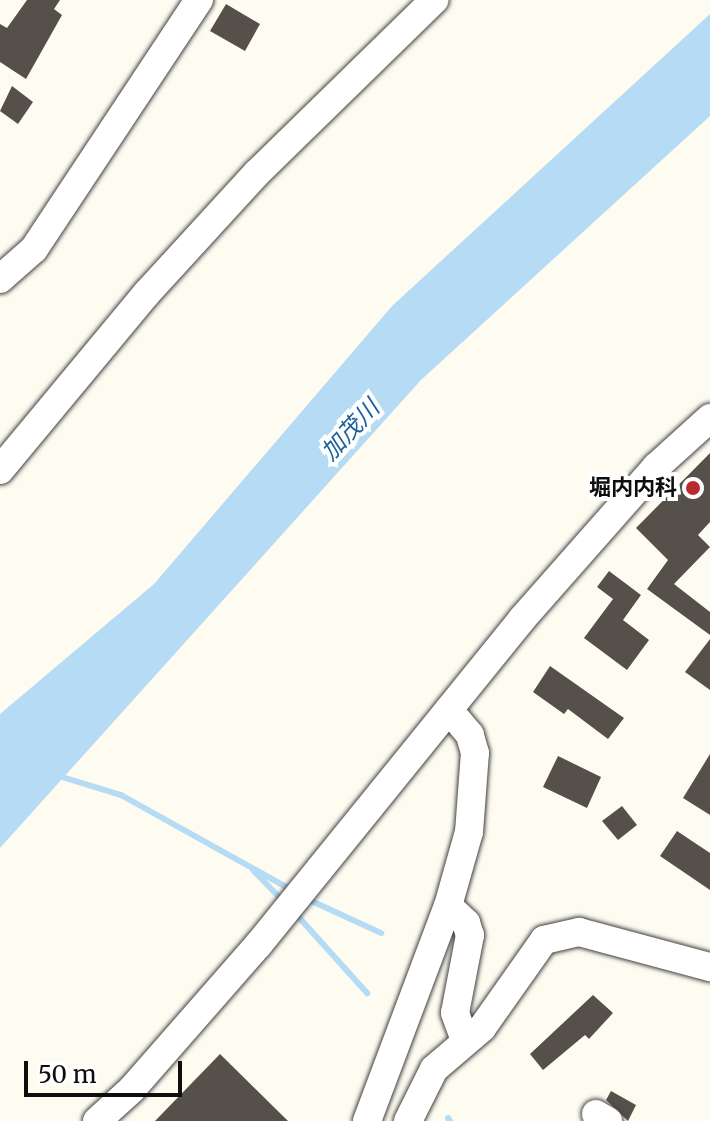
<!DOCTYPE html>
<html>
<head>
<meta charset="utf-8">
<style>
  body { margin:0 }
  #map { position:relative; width:710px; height:1121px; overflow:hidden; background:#fefcf0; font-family:Merriweather,"Noto Sans JP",serif }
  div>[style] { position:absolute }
  .water>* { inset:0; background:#b6dbf4 }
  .stream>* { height:6px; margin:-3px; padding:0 3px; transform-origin:3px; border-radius:3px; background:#b6dbf4 }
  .building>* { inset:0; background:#56504b }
  .roads { filter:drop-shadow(0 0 2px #414141) drop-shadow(0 0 2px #414141) }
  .minor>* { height:28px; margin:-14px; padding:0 14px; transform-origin:14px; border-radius:14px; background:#fff }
  .dots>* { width:22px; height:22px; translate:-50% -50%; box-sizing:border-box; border:4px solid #fff; border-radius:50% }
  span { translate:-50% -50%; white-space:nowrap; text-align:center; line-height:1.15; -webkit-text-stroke:8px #fff; paint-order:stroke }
  .poi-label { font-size:22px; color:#0e0e0e; font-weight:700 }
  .right { translate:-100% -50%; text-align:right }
  .water-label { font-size:24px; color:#1b619c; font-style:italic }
  .scale { position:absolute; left:24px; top:1061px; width:158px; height:36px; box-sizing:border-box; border:4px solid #0e0e0e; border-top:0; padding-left:10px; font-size:24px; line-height:28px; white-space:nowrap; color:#0e0e0e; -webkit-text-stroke:6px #fff; paint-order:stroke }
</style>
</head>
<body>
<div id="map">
  <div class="water">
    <i style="clip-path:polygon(710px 14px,710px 116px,421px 380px,0 848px,0 714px,154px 584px,392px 306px)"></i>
  </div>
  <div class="stream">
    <i style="left:62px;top:777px;width:62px;rotate:17deg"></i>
    <i style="left:121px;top:795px;width:196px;rotate:29.1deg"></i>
    <i style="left:253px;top:870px;width:45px;rotate:45.9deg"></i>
    <i style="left:305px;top:898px;width:84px;rotate:24.7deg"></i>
    <i style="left:295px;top:913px;width:108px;rotate:48deg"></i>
    <i style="left:448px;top:1118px;width:4px;rotate:56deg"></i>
  </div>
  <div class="building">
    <i style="clip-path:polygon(27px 0,60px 0,54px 9px,62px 15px,26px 79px,0 62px,0 24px,7px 28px)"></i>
    <i style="clip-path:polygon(226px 4px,260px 24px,245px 51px,210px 31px)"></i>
    <i style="clip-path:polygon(12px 86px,33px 102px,18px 124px,0 111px)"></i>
    <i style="clip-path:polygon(710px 453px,710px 522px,698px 535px,710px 547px,674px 584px,710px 612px,710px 635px,647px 589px,668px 560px,636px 528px)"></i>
    <i style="clip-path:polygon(609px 571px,641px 595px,623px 620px,649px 640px,627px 670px,584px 638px,613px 599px,597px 587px)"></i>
    <i style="clip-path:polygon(710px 639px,710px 690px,685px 672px)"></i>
    <i style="clip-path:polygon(550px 666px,624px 718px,608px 739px,568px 709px,564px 714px,533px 692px)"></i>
    <i style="clip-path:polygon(710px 754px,710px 815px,683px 798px)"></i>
    <i style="clip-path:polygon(558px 756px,601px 777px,587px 808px,543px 787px)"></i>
    <i style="clip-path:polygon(622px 806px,637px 825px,618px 840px,602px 821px)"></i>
    <i style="clip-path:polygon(677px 831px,710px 853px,710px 890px,660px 856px)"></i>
    <i style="clip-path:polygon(593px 995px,613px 1013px,589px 1039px,585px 1035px,543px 1070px,530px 1054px)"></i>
    <i style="clip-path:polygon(220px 1054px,288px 1121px,155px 1121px)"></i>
    <i style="clip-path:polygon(611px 1091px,636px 1105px,628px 1121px,606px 1100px)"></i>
  </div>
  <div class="roads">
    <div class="minor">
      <i style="left:0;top:279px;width:45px;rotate:-41.4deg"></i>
      <i style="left:34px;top:249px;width:299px;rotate:-56.5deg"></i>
      <i style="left:0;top:470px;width:230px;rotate:-50.3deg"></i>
      <i style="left:147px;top:293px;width:163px;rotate:-47.5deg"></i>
      <i style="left:257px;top:173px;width:248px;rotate:-44.3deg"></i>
      <i style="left:448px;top:906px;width:25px;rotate:43deg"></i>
      <i style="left:466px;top:923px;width:13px;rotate:72deg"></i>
      <i style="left:470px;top:935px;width:79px;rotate:100.9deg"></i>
      <i style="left:455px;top:1013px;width:29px;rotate:70deg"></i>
      <i style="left:596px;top:1114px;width:14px;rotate:30deg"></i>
      <i style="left:97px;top:1121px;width:47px;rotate:-42.4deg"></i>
      <i style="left:132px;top:1089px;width:193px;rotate:-48.8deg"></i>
      <i style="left:259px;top:944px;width:418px;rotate:-51deg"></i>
      <i style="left:522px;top:619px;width:203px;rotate:-48.6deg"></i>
      <i style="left:656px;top:467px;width:73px;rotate:-42.2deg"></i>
      <i style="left:367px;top:1121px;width:230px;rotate:-69.4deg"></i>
      <i style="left:448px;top:906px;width:77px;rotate:-74.2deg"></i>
      <i style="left:469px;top:832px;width:79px;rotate:-85.7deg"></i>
      <i style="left:475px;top:753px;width:19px;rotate:-106deg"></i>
      <i style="left:470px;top:735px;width:33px;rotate:-130deg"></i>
      <i style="left:408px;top:1121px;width:58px;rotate:-63.4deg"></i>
      <i style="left:434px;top:1069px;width:63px;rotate:-40.5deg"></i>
      <i style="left:482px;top:1028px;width:108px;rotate:-54.8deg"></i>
      <i style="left:544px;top:940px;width:36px;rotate:-13deg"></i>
      <i style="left:579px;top:932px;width:136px;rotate:15deg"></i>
    </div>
  </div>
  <div class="dots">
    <i style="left:693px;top:488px;background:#b92b2e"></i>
  </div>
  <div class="poi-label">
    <span class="right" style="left:677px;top:488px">堀内内科</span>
  </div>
  <div class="water-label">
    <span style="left:350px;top:430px;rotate:-47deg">加茂川</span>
  </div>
  <div class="scale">50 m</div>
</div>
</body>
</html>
